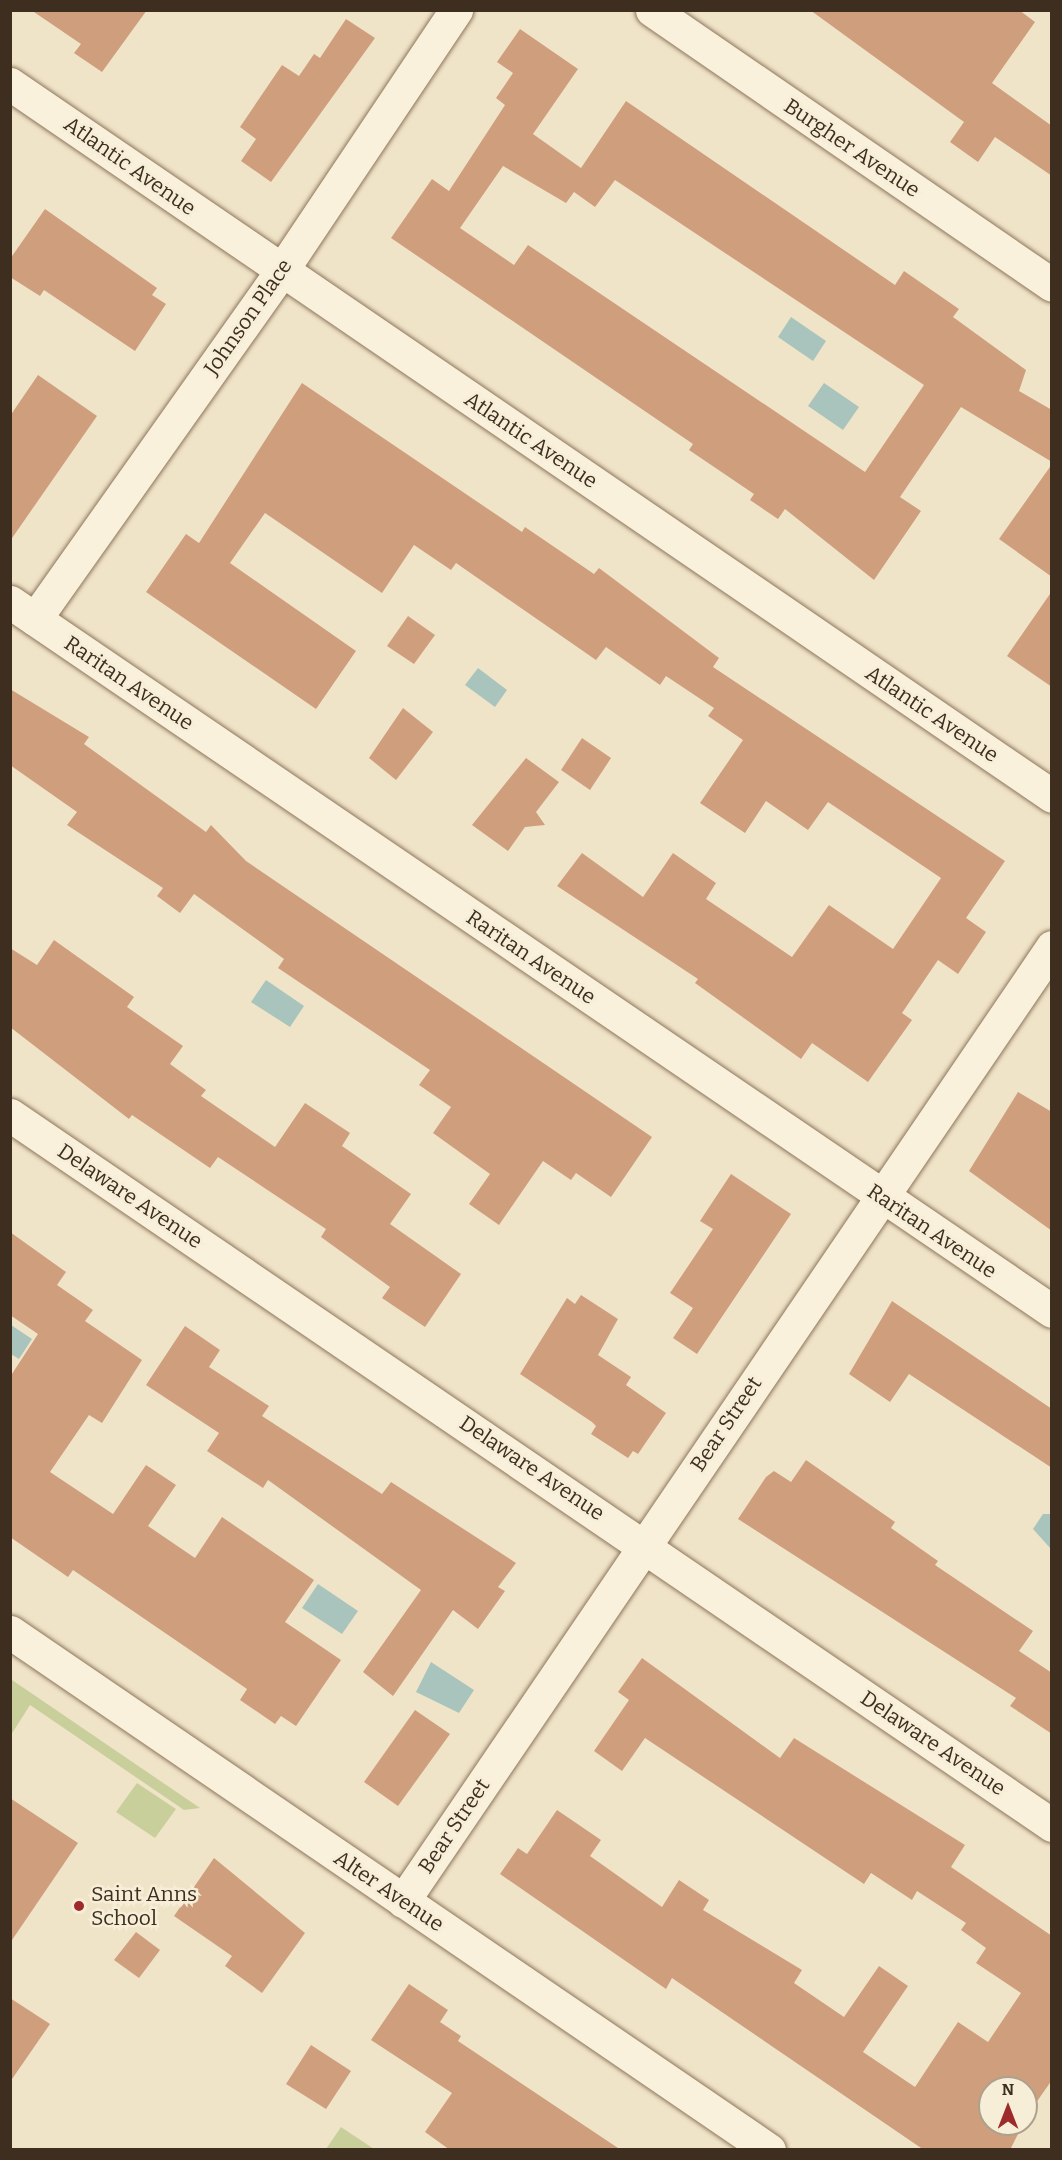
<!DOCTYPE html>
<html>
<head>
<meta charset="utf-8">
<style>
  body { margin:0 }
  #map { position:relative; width:1062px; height:2160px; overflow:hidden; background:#f0e4c8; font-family:Bitter,serif }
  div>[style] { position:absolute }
  .green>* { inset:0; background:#c9cf9b }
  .water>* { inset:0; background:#a9c4bc }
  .building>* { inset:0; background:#cf9f7d }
  .roads { filter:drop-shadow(0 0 2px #8d765c) drop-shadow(0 0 2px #8d765c) }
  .minor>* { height:33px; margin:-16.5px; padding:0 16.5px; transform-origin:16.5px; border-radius:16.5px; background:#faf1dc }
  .dots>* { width:16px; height:16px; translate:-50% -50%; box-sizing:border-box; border:3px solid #f7eed8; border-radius:50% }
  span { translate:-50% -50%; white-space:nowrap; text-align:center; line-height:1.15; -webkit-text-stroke:5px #f7eed8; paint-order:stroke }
  .street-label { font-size:21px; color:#3d2e20 }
  .poi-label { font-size:21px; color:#3d2e20 }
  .left { translate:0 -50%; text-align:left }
  .frame { position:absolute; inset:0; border:12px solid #3d2e20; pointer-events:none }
  .north { position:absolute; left:978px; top:2076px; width:60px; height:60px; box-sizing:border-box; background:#f7eed8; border:2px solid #ada18e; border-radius:50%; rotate:0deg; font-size:16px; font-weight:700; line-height:24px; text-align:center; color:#3d2e20 }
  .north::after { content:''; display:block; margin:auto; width:21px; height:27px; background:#9e2a2b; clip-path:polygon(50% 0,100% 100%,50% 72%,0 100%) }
</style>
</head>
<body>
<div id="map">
  <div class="green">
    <i style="clip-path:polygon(12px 1680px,200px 1808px,184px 1810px,30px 1705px,11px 1735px)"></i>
    <i style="clip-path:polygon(137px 1783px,176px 1809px,155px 1838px,116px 1812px)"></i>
    <i style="clip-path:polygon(341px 2127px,374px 2149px,326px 2149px)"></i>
  </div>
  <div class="water">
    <i style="clip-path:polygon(791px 317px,826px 341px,813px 361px,778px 337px)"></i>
    <i style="clip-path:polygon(824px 383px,859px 407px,843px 430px,808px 406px)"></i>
    <i style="clip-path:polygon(478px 668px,507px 690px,495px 707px,465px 685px)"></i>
    <i style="clip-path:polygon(266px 980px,304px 1006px,290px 1027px,251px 1002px)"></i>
    <i style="clip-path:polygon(11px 1325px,32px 1339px,19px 1359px,11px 1354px)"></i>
    <i style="clip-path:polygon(1043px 1514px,1051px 1514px,1051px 1549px,1033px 1529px)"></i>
    <i style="clip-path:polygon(318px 1584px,358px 1611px,342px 1634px,302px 1608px)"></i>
    <i style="clip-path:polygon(431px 1662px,474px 1690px,459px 1713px,416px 1692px)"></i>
  </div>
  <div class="building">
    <i style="clip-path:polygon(31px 10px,147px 10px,102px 72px,74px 53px,81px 44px)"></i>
    <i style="clip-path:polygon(810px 10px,1019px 10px,1035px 22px,992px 83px,1052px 126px,1052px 176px,995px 137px,978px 162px,950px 142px,964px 122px)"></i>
    <i style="clip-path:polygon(346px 19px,375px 38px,271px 182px,241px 161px,256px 139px,240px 127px,282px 65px,299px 76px,314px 54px,320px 58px)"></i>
    <i style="clip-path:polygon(evenodd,520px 29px,578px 69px,533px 134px,581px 168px,626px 101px,895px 285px,904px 271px,959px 309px,953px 317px,1026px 370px,1019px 391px,1052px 410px,1052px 462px,961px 407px,900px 497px,921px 511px,874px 580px,785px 509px,778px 519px,750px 500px,754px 494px,689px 450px,693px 444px,391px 238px,432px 179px,449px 191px,505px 105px,496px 98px,513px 73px,497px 62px,520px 29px,503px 166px,566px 203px,574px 192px,595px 207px,615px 180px,924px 385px,865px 472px,528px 245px,514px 265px,460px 228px,503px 166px)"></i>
    <i style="clip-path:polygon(45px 209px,157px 288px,152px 295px,166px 304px,135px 351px,44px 290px,40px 296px,10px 277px,10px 259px)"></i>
    <i style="clip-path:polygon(38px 375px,97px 416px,10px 541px,10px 416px)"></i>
    <i style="clip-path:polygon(302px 383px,522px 532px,525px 527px,594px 574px,599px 568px,719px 658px,713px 667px,1005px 861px,966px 918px,986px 932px,958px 974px,938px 960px,902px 1013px,912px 1020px,868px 1082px,812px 1043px,801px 1059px,695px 983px,698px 979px,557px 886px,582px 853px,643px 897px,673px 853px,716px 883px,706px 899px,792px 957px,829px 905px,893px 949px,941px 878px,828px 802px,808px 830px,766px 801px,745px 833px,700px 803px,743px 740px,708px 716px,714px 708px,666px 676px,660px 685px,606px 647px,596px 660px,456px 563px,451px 570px,414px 545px,382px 593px,265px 513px,230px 563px,356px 651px,316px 709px,146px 592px,186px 534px,199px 543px)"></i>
    <i style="clip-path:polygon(1052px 464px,1052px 577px,999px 539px)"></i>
    <i style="clip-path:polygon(1052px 591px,1052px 687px,1007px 656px)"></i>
    <i style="clip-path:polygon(408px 616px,435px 635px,414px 664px,387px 646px)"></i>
    <i style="clip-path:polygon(10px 689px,89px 737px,84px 744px,206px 832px,211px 825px,246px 861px,652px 1137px,611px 1197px,576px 1173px,571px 1180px,543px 1161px,499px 1225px,469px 1204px,490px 1174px,433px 1133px,451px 1107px,419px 1085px,430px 1070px,278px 968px,284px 959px,194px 894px,180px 913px,157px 896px,163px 888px,67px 825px,77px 812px,10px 765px)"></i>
    <i style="clip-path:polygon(403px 708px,433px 732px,396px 780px,369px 758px)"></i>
    <i style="clip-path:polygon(582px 738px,611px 758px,590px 790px,561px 770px)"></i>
    <i style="clip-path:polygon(526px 758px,559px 782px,536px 812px,545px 825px,525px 827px,508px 851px,472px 825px)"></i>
    <i style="clip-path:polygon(54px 940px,134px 997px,127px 1007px,183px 1046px,170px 1064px,206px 1090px,201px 1096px,275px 1147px,305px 1103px,350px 1133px,342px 1146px,411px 1194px,390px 1224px,461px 1274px,425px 1327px,382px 1298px,390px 1287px,321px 1237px,326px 1229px,218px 1157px,210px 1168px,132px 1115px,129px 1119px,10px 1027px,10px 948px,37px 965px)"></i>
    <i style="clip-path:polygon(1018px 1092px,1052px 1112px,1052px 1231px,969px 1171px)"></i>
    <i style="clip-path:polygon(731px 1174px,791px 1214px,697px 1354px,673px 1338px,693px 1308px,670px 1293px,713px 1229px,700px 1221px)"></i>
    <i style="clip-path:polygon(10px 1232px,66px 1272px,57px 1285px,93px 1310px,85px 1321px,142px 1360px,102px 1423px,89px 1415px,50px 1472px,113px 1514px,146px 1465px,176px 1485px,148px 1526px,195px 1558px,222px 1517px,314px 1580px,285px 1622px,341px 1660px,296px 1726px,281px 1716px,275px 1724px,240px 1700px,247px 1689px,73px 1570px,68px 1577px,10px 1537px,10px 1377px,38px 1334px,10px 1315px)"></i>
    <i style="clip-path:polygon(581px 1295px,618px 1319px,598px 1355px,631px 1377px,626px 1385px,666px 1413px,638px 1454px,633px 1451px,628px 1458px,591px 1434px,596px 1426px,592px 1422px,520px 1374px,567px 1298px,575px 1304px)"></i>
    <i style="clip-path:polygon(892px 1301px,1052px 1409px,1052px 1468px,909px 1374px,890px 1402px,849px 1374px)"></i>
    <i style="clip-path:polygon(185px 1326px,220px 1350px,209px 1367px,269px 1406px,262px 1416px,382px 1494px,391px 1482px,516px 1563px,498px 1587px,505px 1591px,478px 1629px,453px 1610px,393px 1696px,363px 1672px,421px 1590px,268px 1480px,263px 1488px,207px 1451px,219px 1433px,146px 1385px)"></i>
    <i style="clip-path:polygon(806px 1460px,895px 1522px,891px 1528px,938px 1561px,935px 1565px,1033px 1631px,1019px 1651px,1052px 1673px,1052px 1734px,1010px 1706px,1016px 1698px,738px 1519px,766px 1477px,774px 1471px,791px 1482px)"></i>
    <i style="clip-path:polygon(642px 1658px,780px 1758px,794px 1738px,965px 1845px,951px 1867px,1052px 1936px,1052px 2080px,1026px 2117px,1026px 2088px,990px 2088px,990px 2124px,1023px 2124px,1010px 2150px,924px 2150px,672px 1978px,666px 1989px,500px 1874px,518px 1848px,527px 1854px,557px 1810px,601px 1840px,590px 1856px,662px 1907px,679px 1880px,709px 1900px,703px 1910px,802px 1970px,794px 1983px,844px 2017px,879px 1966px,908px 1986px,863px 2052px,915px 2087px,958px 2022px,988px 2042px,1021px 1993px,976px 1963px,986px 1948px,961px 1930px,966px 1923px,917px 1891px,912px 1900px,871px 1873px,864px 1884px,645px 1738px,622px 1771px,594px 1751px,629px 1700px,618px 1692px)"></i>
    <i style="clip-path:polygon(415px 1710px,450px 1734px,398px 1806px,364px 1782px)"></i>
    <i style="clip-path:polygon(10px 1798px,78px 1843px,10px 1943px)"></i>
    <i style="clip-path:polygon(214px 1858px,305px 1933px,262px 1993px,225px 1966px,232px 1956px,174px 1916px)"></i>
    <i style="clip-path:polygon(136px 1932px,160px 1950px,139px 1978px,114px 1960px)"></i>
    <i style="clip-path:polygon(409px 1984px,448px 2010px,440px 2022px,461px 2036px,458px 2041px,621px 2150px,450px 2150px,425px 2132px,452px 2093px,371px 2040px)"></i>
    <i style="clip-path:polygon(10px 1998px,50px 2024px,10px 2082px)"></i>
    <i style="clip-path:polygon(311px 2045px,351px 2071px,326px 2109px,286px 2084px)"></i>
  </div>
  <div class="roads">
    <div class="minor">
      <i style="left:652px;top:10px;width:485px;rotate:34.5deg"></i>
      <i style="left:10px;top:84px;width:1262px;rotate:34.34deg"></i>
      <i style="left:10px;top:602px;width:1260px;rotate:34.23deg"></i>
      <i style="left:35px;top:619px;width:428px;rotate:-54.7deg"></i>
      <i style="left:282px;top:270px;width:313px;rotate:-56.2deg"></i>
      <i style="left:10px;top:1115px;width:1261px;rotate:34.27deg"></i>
      <i style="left:10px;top:1632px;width:919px;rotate:34.31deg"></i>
      <i style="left:403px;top:1901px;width:1154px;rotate:-55.77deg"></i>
    </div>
  </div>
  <div class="dots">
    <i style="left:79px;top:1906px;background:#9e2a2b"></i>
  </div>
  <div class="street-label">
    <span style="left:852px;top:148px;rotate:34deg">Burgher Avenue</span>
    <span style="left:130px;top:166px;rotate:35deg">Atlantic Avenue</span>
    <span style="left:248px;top:317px;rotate:-55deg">Johnson Place</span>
    <span style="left:531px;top:440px;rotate:34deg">Atlantic Avenue</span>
    <span style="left:129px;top:683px;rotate:34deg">Raritan Avenue</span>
    <span style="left:932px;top:714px;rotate:34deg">Atlantic Avenue</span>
    <span style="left:531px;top:957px;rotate:34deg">Raritan Avenue</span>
    <span style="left:130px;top:1196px;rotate:34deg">Delaware Avenue</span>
    <span style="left:932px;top:1231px;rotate:34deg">Raritan Avenue</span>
    <span style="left:726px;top:1424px;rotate:-56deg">Bear Street</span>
    <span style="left:532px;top:1468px;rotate:34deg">Delaware Avenue</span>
    <span style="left:933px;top:1743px;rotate:34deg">Delaware Avenue</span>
    <span style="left:454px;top:1826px;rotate:-56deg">Bear Street</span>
    <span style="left:389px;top:1891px;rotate:34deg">Alter Avenue</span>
  </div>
  <div class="poi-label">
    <span class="left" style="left:91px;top:1906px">Saint Anns<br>School</span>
  </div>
  <div class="frame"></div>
  <div class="north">N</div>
</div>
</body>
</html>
